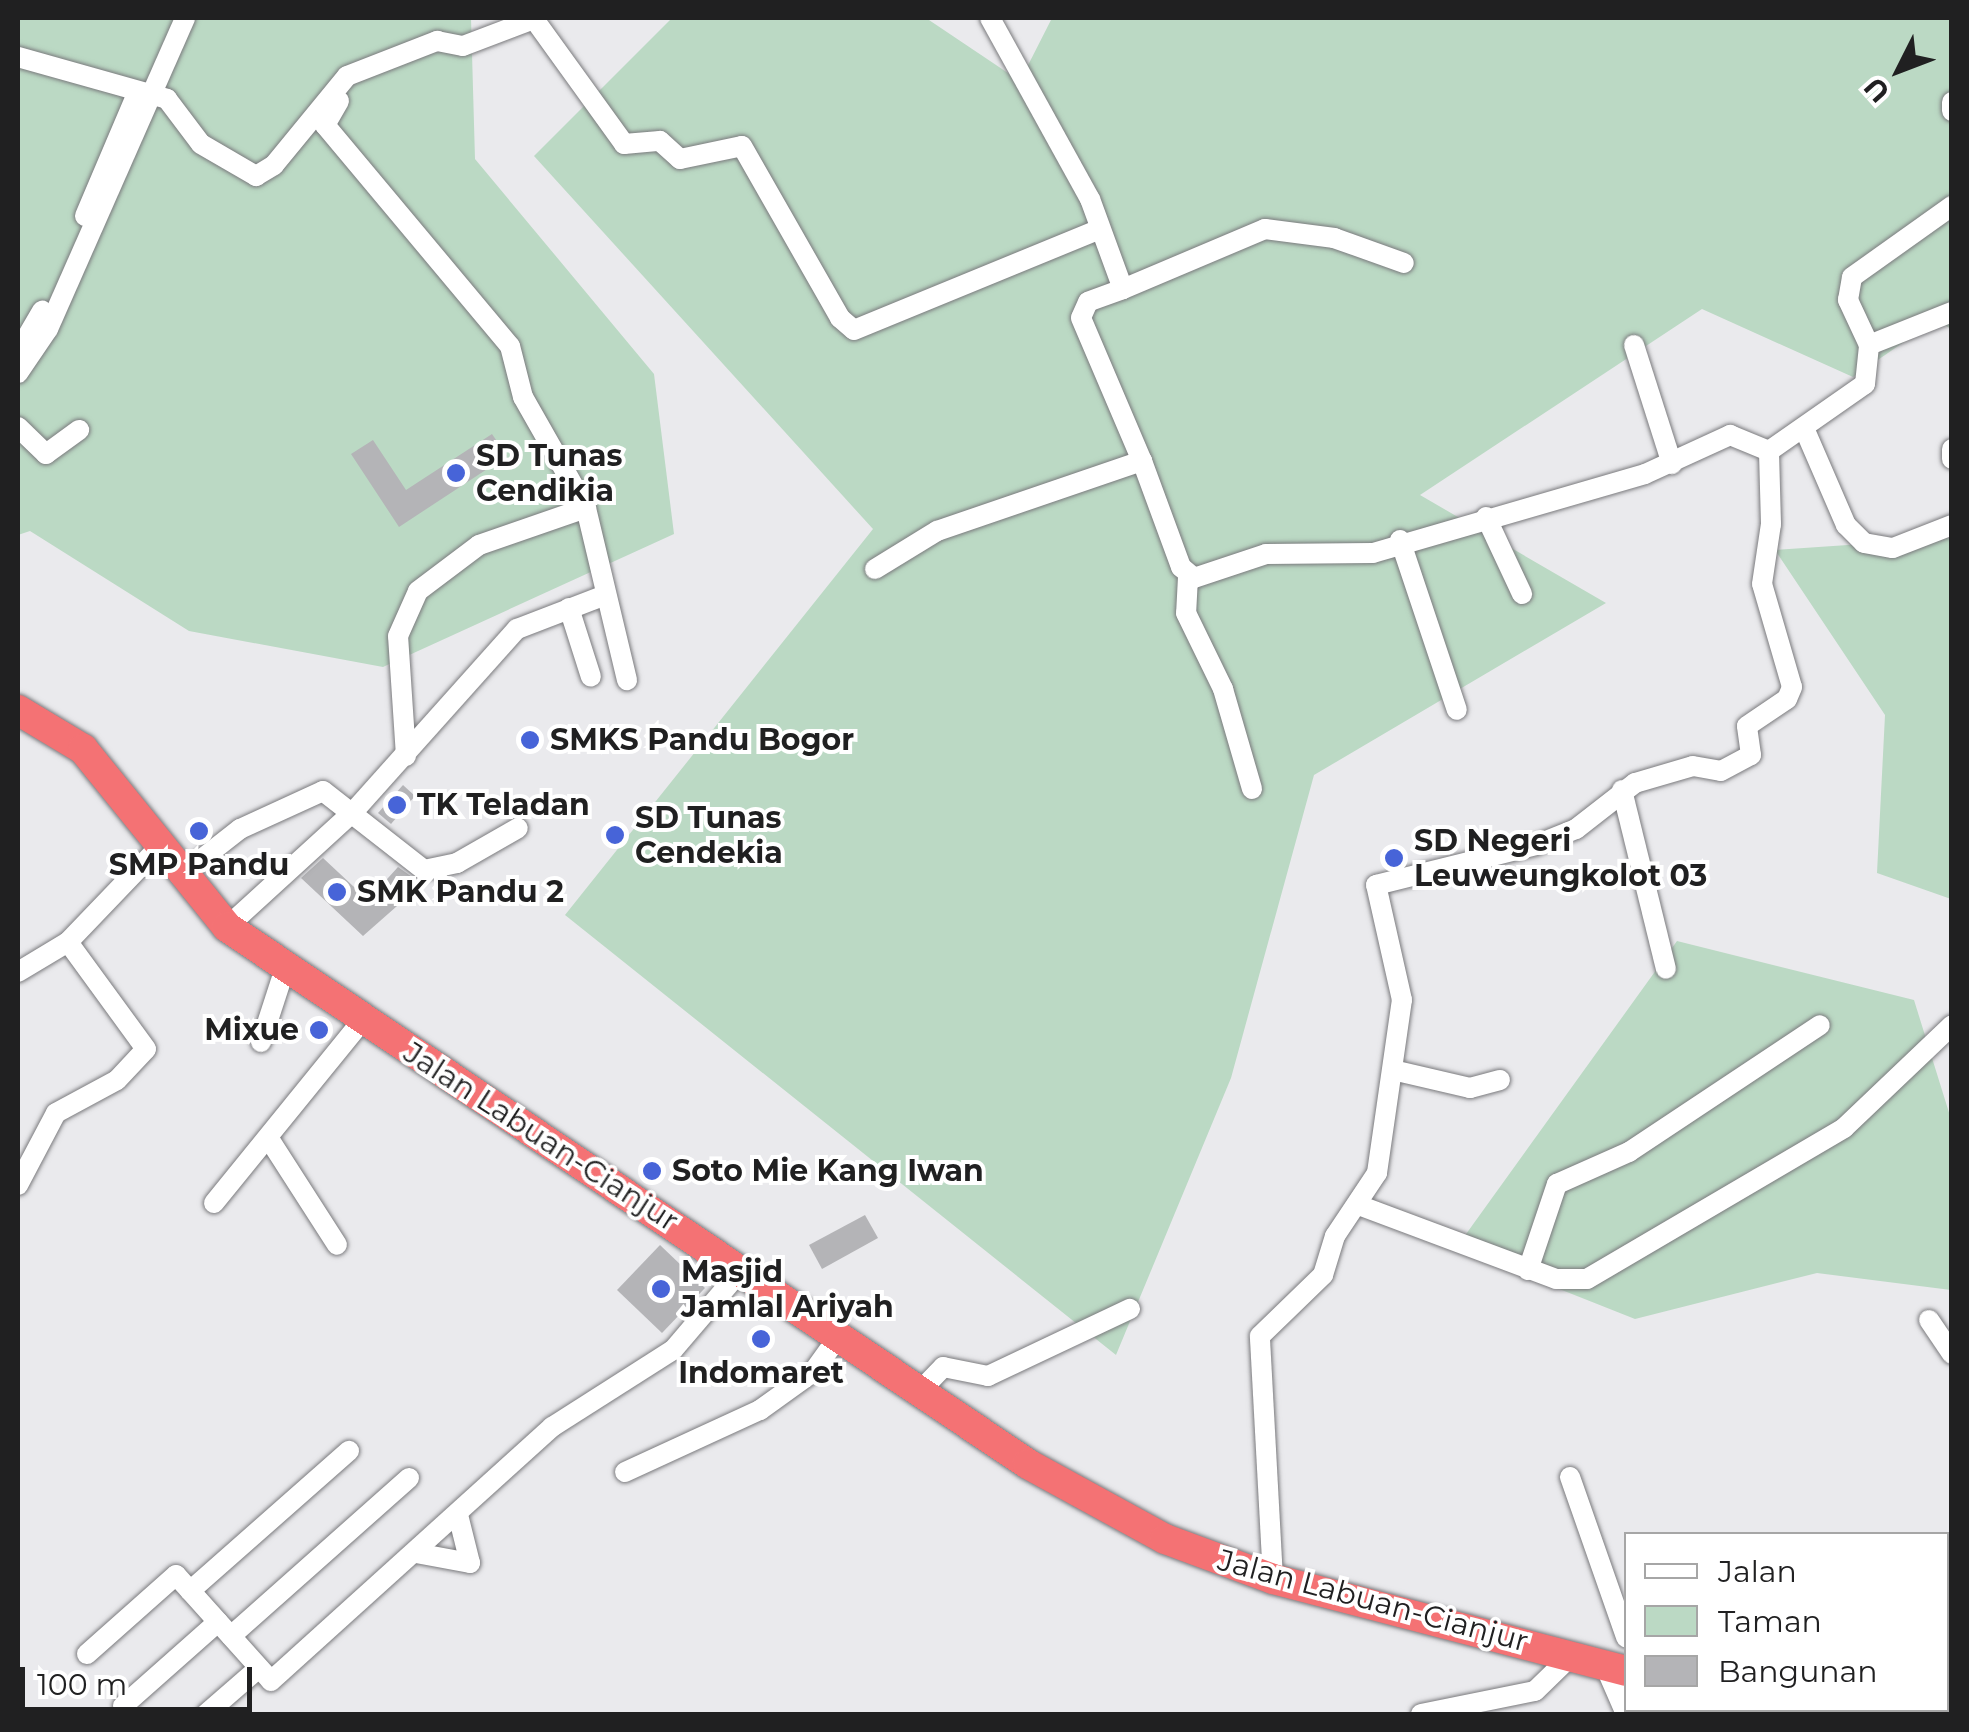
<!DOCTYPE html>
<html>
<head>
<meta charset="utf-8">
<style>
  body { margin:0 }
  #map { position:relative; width:1969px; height:1732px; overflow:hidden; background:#eaeaed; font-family:Montserrat,sans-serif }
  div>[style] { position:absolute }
  .green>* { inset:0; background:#bbd9c4 }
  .building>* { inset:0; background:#b4b4b7 }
  .roads { filter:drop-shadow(0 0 2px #7a7a7d) drop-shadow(0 0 2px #7a7a7d) }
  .minor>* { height:20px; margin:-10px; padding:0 10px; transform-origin:10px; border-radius:10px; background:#fff }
  .highway>* { height:30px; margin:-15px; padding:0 15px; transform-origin:15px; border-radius:15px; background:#f47274 }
  .dots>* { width:28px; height:28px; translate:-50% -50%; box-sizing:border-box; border:5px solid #fff; border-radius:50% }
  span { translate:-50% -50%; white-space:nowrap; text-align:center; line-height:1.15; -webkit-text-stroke:8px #fff; paint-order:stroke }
  .poi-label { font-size:30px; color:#202021; font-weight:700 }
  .left { translate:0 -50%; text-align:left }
  .right { translate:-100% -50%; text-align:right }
  .street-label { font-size:30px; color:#202021 }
  .frame { position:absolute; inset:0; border:20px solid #202021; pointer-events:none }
  .legend { position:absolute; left:1624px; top:1532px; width:325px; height:180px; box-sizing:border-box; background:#fff; border:2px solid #a6a6a6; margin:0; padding:12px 18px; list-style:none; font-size:30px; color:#202021 }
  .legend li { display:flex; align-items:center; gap:20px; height:50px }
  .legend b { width:50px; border:2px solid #a6a6a6 }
  .north { position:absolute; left:1849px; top:20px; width:100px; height:100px; -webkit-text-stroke:8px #fff; paint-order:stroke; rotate:228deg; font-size:28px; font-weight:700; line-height:40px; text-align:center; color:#202021 }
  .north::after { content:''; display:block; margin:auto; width:35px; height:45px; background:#202021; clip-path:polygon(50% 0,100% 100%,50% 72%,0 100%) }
  .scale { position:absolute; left:20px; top:1667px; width:232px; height:45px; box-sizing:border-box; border:5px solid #202021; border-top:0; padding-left:12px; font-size:30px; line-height:35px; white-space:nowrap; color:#202021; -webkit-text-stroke:8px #fff; paint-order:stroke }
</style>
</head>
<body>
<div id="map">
  <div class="green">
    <i style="clip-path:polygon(18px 18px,471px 18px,475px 159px,654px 374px,674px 534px,383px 667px,189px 631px,30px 531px,18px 535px)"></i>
    <i style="clip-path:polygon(672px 18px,926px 18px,1020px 81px,1052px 18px,1951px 18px,1951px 329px,1936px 320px,1853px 377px,1702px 309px,1420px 495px,1606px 603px,1314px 775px,1231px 1078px,1116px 1355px,565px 915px,873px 529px,534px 156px)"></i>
    <i style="clip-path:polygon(1951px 538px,1951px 899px,1877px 873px,1885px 715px,1775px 550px)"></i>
    <i style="clip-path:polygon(1677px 941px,1914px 1000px,1951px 1119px,1951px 1290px,1817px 1273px,1635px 1319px,1456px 1248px)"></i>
  </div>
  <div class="building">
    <i style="clip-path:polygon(492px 434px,507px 456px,399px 527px,351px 454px,373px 440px,406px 490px)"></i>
    <i style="clip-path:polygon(403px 785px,415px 796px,391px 824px,378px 813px)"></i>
    <i style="clip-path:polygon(323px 858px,368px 900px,398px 867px,422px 884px,363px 936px,301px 878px)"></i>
    <i style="clip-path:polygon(865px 1215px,878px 1238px,822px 1269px,809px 1245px)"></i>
    <i style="clip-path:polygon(660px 1245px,705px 1288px,662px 1333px,617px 1290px)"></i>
  </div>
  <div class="roads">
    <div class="minor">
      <i style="left:990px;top:18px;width:207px;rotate:61.1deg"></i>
      <i style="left:1090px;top:199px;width:96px;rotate:69.9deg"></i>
      <i style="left:1123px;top:289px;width:37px;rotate:160deg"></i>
      <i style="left:1088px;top:302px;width:17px;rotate:114deg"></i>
      <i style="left:1081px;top:318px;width:155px;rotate:66.9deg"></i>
      <i style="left:18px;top:57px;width:155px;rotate:15.7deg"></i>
      <i style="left:167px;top:99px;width:56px;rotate:52.9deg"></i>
      <i style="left:201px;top:144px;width:64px;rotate:30.2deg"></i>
      <i style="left:256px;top:176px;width:21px;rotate:-31deg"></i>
      <i style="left:274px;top:165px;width:115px;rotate:-50.6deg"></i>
      <i style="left:347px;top:76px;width:97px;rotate:-21.3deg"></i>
      <i style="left:437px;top:41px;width:26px;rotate:11deg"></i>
      <i style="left:463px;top:46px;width:76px;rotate:-20.8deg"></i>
      <i style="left:534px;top:19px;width:154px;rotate:54.2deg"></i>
      <i style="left:624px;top:144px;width:36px;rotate:-5deg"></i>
      <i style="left:660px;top:141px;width:27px;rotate:42deg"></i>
      <i style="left:680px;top:159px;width:63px;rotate:-11.8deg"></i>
      <i style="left:742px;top:146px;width:198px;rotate:60.3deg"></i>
      <i style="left:840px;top:318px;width:18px;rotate:41deg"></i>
      <i style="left:854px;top:330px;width:264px;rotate:-22.3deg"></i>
      <i style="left:339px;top:101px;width:28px;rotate:120deg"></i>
      <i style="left:325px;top:125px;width:288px;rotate:50.1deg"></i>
      <i style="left:510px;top:346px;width:53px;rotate:75.7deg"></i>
      <i style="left:523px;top:397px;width:128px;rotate:60.4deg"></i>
      <i style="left:586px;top:508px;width:177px;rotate:76.6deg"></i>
      <i style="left:1952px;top:102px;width:9px;rotate:90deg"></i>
      <i style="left:85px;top:216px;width:130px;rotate:-67deg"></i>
      <i style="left:1123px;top:289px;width:154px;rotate:-22.9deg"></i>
      <i style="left:1265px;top:229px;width:70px;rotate:7.4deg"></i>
      <i style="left:1334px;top:238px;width:74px;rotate:19.7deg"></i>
      <i style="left:1634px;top:345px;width:125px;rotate:72.3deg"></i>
      <i style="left:1869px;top:345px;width:89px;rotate:-21.7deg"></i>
      <i style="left:18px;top:352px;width:48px;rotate:-59.7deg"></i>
      <i style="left:18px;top:373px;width:53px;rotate:-55.7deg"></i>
      <i style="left:48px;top:329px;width:340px;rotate:-66.2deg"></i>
      <i style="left:18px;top:427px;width:39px;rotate:44deg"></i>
      <i style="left:46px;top:454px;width:41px;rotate:-36deg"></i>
      <i style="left:1804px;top:428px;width:106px;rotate:66.6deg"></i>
      <i style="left:1846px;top:525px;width:25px;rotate:45deg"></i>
      <i style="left:1864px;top:543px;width:29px;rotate:10deg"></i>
      <i style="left:1893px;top:548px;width:63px;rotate:-21.3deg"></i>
      <i style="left:1952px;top:449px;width:10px;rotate:90deg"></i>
      <i style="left:1486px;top:517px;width:85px;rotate:64.9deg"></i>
      <i style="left:1400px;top:540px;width:179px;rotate:71.5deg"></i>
      <i style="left:875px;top:569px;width:73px;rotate:-31.5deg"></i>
      <i style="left:937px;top:531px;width:217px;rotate:-18.9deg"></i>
      <i style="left:1142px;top:461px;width:113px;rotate:69.8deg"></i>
      <i style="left:1181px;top:567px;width:17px;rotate:40deg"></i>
      <i style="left:1194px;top:578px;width:76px;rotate:-18.4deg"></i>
      <i style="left:1266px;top:554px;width:107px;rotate:-0.5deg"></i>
      <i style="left:1373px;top:553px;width:283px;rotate:-16.2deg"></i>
      <i style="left:1645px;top:474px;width:94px;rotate:-24.6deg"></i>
      <i style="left:1730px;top:435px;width:42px;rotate:22.3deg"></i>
      <i style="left:1188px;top:577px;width:36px;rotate:93deg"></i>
      <i style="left:1186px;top:613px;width:85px;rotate:64deg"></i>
      <i style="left:1223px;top:689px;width:104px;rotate:73.8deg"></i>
      <i style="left:569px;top:608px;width:72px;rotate:72.3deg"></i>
      <i style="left:406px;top:756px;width:120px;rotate:-93.8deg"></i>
      <i style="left:398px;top:636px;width:49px;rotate:-66deg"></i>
      <i style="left:418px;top:591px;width:76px;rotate:-37deg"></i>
      <i style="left:479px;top:545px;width:113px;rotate:-19.1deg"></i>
      <i style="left:1622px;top:790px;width:184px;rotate:76.2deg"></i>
      <i style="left:180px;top:876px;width:76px;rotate:-38.1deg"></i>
      <i style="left:240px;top:829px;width:91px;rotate:-24.6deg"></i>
      <i style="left:323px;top:791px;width:128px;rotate:38deg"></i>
      <i style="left:424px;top:870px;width:34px;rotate:-12deg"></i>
      <i style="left:457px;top:863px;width:70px;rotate:-29.8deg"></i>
      <i style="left:227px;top:927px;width:173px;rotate:-42.4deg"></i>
      <i style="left:355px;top:810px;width:243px;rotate:-48.2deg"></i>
      <i style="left:517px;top:629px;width:92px;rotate:-21deg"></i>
      <i style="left:18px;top:972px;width:58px;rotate:-31deg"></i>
      <i style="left:68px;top:942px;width:130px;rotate:-46.2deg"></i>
      <i style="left:261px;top:1042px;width:78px;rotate:-72deg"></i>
      <i style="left:1397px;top:1071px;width:75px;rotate:13.1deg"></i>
      <i style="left:1470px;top:1088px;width:31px;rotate:-15deg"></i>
      <i style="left:271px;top:1142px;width:122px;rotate:57.3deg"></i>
      <i style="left:18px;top:1185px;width:81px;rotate:-62.2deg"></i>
      <i style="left:56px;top:1113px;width:69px;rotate:-28.4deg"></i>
      <i style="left:117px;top:1080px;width:42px;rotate:-46.9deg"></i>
      <i style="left:146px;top:1049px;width:132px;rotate:-126.1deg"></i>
      <i style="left:214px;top:1203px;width:233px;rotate:-50.9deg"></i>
      <i style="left:1361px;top:1206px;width:208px;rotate:20.5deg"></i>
      <i style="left:1556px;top:1279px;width:31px"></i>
      <i style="left:1587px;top:1279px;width:298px;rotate:-30.4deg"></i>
      <i style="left:1844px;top:1128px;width:149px;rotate:-43.6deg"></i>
      <i style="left:1528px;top:1270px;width:91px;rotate:-71.4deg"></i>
      <i style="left:1557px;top:1184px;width:79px;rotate:-24deg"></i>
      <i style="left:1629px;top:1152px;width:229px;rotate:-33.6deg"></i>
      <i style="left:1929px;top:1320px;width:41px;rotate:55.9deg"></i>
      <i style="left:921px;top:1390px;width:32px;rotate:-46deg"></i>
      <i style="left:943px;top:1367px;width:46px;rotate:11.3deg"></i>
      <i style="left:988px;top:1376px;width:157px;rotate:-25.3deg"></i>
      <i style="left:625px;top:1472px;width:149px;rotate:-24.7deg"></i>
      <i style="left:760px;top:1410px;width:65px;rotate:-35.6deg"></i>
      <i style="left:813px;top:1372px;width:48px;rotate:-54.3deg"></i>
      <i style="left:1570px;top:1477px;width:170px;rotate:70.7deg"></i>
      <i style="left:416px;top:1553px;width:55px;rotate:10.5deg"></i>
      <i style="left:470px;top:1563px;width:49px;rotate:-104deg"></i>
      <i style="left:1273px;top:1579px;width:243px;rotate:-93.1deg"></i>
      <i style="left:1260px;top:1336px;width:88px;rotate:-44.1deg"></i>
      <i style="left:1323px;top:1275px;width:41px;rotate:-72.9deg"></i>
      <i style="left:1335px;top:1236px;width:76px;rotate:-56.3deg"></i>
      <i style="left:1377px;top:1173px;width:175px;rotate:-81.8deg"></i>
      <i style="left:1402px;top:1000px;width:118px;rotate:-102.7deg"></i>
      <i style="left:1376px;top:885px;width:165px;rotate:-14deg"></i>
      <i style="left:1536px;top:845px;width:43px;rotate:-21.8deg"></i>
      <i style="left:1576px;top:829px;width:75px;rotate:-37.9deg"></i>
      <i style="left:1635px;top:783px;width:60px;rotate:-16.3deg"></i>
      <i style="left:1693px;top:766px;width:28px;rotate:10deg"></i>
      <i style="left:1721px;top:771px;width:34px;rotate:-28deg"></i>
      <i style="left:1751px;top:755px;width:29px;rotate:-98deg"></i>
      <i style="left:1747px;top:726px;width:48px;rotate:-34deg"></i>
      <i style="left:1787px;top:699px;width:13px;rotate:-67deg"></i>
      <i style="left:1792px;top:687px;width:107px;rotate:-106.2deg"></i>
      <i style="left:1762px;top:584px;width:61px;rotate:-81.5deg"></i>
      <i style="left:1771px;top:524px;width:73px;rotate:-91.6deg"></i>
      <i style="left:1769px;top:451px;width:117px;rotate:-34.9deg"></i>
      <i style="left:1865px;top:384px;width:39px;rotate:-84deg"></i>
      <i style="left:1869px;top:345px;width:50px;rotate:-115deg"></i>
      <i style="left:1848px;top:300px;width:23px;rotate:-80deg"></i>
      <i style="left:1852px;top:277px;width:123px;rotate:-35.4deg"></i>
      <i style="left:190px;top:1591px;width:212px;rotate:-41.4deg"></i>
      <i style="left:1946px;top:1629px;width:7px;rotate:-27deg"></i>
      <i style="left:231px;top:1636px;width:238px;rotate:-41.6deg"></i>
      <i style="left:87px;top:1654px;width:119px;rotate:-41.6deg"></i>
      <i style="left:176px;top:1575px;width:142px;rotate:48.1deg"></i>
      <i style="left:271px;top:1681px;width:379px;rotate:-42.1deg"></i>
      <i style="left:552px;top:1427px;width:143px;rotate:-32.5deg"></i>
      <i style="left:673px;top:1350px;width:106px;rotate:-49.6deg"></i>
      <i style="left:1605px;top:1666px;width:52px;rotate:66.4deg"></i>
      <i style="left:123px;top:1706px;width:127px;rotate:-41.5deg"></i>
      <i style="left:206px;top:1714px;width:70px;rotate:-41deg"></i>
      <i style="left:1421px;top:1714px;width:116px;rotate:-11.4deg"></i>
      <i style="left:1535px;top:1691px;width:52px;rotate:-44.2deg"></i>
      <i style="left:1729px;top:1714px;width:4px;rotate:-76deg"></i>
      <i style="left:1816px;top:1714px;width:8px;rotate:-30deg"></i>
    </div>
    <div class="highway">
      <i style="left:18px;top:710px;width:76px;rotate:31deg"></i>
      <i style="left:83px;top:749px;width:229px;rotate:51deg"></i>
      <i style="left:227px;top:927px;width:964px;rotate:33.84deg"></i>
      <i style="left:1028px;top:1464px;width:156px;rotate:28.7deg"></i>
      <i style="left:1165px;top:1539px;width:115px;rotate:20.3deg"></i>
      <i style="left:1273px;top:1579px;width:365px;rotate:14.6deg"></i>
      <i style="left:1764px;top:1710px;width:18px;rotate:13deg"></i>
    </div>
  </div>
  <div class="dots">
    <i style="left:456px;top:473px;background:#4764d8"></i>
    <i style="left:530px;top:740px;background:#4764d8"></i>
    <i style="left:397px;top:805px;background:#4764d8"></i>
    <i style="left:199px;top:831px;background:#4764d8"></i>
    <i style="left:615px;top:835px;background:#4764d8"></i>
    <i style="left:1394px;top:858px;background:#4764d8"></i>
    <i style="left:337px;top:892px;background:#4764d8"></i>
    <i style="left:319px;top:1030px;background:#4764d8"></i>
    <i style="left:652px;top:1171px;background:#4764d8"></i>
    <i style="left:661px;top:1289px;background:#4764d8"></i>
    <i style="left:761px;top:1339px;background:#4764d8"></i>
  </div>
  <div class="poi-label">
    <span class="left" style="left:476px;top:473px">SD Tunas<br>Cendikia</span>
    <span class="left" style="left:550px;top:740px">SMKS Pandu Bogor</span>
    <span class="left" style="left:417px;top:805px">TK Teladan</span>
    <span class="left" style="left:635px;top:835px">SD Tunas<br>Cendekia</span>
    <span class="left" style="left:1414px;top:858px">SD Negeri<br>Leuweungkolot 03</span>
    <span style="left:199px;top:865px">SMP Pandu</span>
    <span class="left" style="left:357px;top:892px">SMK Pandu 2</span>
    <span class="right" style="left:299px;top:1030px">Mixue</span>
    <span class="left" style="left:672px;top:1171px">Soto Mie Kang Iwan</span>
    <span class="left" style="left:681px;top:1289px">Masjid<br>Jamlal Ariyah</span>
    <span style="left:761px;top:1373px">Indomaret</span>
  </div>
  <div class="street-label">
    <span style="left:541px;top:1137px;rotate:33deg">Jalan Labuan-Cianjur</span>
    <span style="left:1373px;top:1601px;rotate:15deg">Jalan Labuan-Cianjur</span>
  </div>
  <div class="frame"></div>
  <ul class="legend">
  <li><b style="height:12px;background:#fff"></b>Jalan</li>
  <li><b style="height:28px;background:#bbd9c4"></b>Taman</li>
  <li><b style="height:28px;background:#b4b4b7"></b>Bangunan</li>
  </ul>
  <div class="north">U</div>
  <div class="scale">100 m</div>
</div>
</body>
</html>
